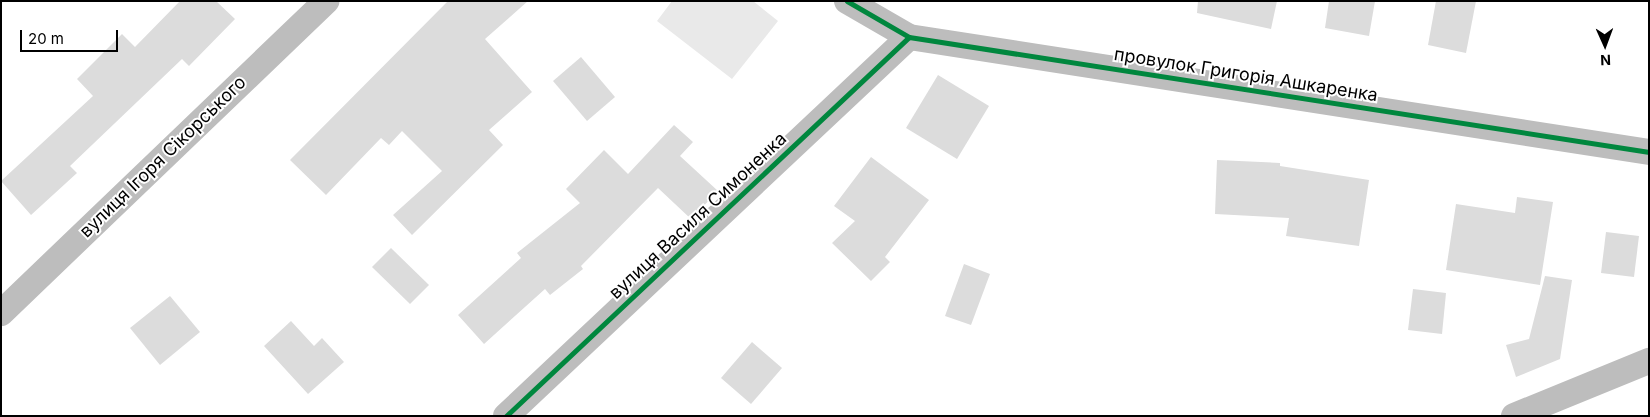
<!DOCTYPE html>
<html>
<head>
<meta charset="utf-8">
<style>
  body { margin:0 }
  #map { position:relative; width:1650px; height:417px; overflow:hidden; background:#fff; font-family:Inter,sans-serif }
  div>[style] { position:absolute }
  .green>* { inset:0; background:#e9e9e9 }
  .building>* { inset:0; background:#dcdcdc }
  .street>* { height:26px; margin:-13px; padding:0 13px; transform-origin:13px; border-radius:13px; background:#bdbdbd }
  .cycleway>* { height:5px; margin:-2.5px; padding:0 2.5px; transform-origin:2.5px; border-radius:2.5px; background:#00873e }
  span { translate:-50% -50%; white-space:nowrap; text-align:center; line-height:1.15; -webkit-text-stroke:4px #fff; paint-order:stroke }
  .street-label { font-size:18px; color:#000 }
  .frame { position:absolute; inset:0; border:2px solid #000; pointer-events:none }
  .north { position:absolute; left:1580px; top:20px; width:50px; height:50px; -webkit-text-stroke:4px #fff; paint-order:stroke; rotate:178deg; font-size:14px; font-weight:700; line-height:20px; text-align:center; color:#000 }
  .north::after { content:''; display:block; margin:auto; width:18px; height:22px; background:#000; clip-path:polygon(50% 0,100% 100%,50% 72%,0 100%) }
  .scale { position:absolute; left:20px; top:30px; width:98px; height:22px; box-sizing:border-box; border:2px solid #000; border-top:0; padding-left:6px; font-size:15px; line-height:18px; white-space:nowrap; color:#000; -webkit-text-stroke:4px #fff; paint-order:stroke }
</style>
</head>
<body>
<div id="map">
  <div class="green">
    <i style="clip-path:polygon(672px 1px,753px 1px,778px 21px,732px 79px,657px 21px)"></i>
  </div>
  <div class="building">
    <i style="clip-path:polygon(180px 1px,216px 1px,235px 19px,189px 66px,182px 59px,70px 166px,77px 173px,31px 215px,1px 181px,93px 96px,77px 79px,122px 34px,135px 47px)"></i>
    <i style="clip-path:polygon(448px 1px,528px 1px,485px 39px,532px 92px,489px 130px,503px 145px,412px 235px,393px 215px,442px 171px,402px 131px,389px 145px,381px 138px,326px 195px,290px 160px)"></i>
    <i style="clip-path:polygon(1198px 1px,1277px 1px,1271px 29px,1197px 13px)"></i>
    <i style="clip-path:polygon(1329px 1px,1375px 1px,1369px 36px,1325px 28px)"></i>
    <i style="clip-path:polygon(1436px 1px,1476px 1px,1466px 53px,1428px 45px)"></i>
    <i style="clip-path:polygon(581px 57px,615px 97px,587px 121px,553px 81px)"></i>
    <i style="clip-path:polygon(938px 75px,989px 106px,957px 159px,906px 128px)"></i>
    <i style="clip-path:polygon(674px 125px,693px 142px,680px 156px,718px 191px,691px 219px,658px 188px,581px 266px,583px 269px,550px 295px,545px 289px,484px 344px,458px 315px,521px 258px,517px 253px,580px 203px,566px 189px,604px 150px,628px 174px)"></i>
    <i style="clip-path:polygon(871px 157px,929px 200px,885px 257px,890px 262px,871px 281px,832px 243px,855px 221px,834px 206px)"></i>
    <i style="clip-path:polygon(1217px 160px,1280px 163px,1280px 166px,1369px 180px,1359px 246px,1286px 236px,1289px 218px,1215px 214px)"></i>
    <i style="clip-path:polygon(1517px 197px,1553px 202px,1540px 285px,1446px 270px,1456px 204px,1515px 213px)"></i>
    <i style="clip-path:polygon(1606px 232px,1639px 236px,1634px 277px,1601px 273px)"></i>
    <i style="clip-path:polygon(391px 248px,429px 285px,410px 304px,372px 267px)"></i>
    <i style="clip-path:polygon(964px 264px,990px 274px,971px 325px,945px 316px)"></i>
    <i style="clip-path:polygon(1545px 276px,1572px 280px,1560px 359px,1516px 377px,1506px 345px,1529px 339px)"></i>
    <i style="clip-path:polygon(1413px 289px,1446px 293px,1442px 334px,1408px 330px)"></i>
    <i style="clip-path:polygon(170px 296px,200px 332px,160px 365px,130px 328px)"></i>
    <i style="clip-path:polygon(291px 321px,314px 346px,322px 338px,344px 362px,308px 394px,264px 346px)"></i>
    <i style="clip-path:polygon(752px 342px,782px 368px,751px 404px,721px 378px)"></i>
  </div>
  <div class="street">
    <i style="left:847px;top:1px;width:72px;rotate:30.1deg"></i>
    <i style="left:909px;top:37px;width:749px;rotate:8.83deg"></i>
    <i style="left:1px;top:313px;width:451px;rotate:-43.8deg"></i>
    <i style="left:506px;top:416px;width:553px;rotate:-43.24deg"></i>
    <i style="left:1514px;top:416px;width:146px;rotate:-22.2deg"></i>
  </div>
  <div class="cycleway">
    <i style="left:847px;top:1px;width:72px;rotate:30.1deg"></i>
    <i style="left:909px;top:37px;width:749px;rotate:8.83deg"></i>
    <i style="left:506px;top:416px;width:553px;rotate:-43.24deg"></i>
  </div>
  <div class="street-label">
    <span style="left:1246px;top:75px;rotate:9deg">провулок Григорія Ашкаренка</span>
    <span style="left:163px;top:157px;rotate:-44deg">вулиця Ігоря Сікорського</span>
    <span style="left:698px;top:216px;rotate:-43deg">вулиця Василя Симоненка</span>
  </div>
  <div class="frame"></div>
  <div class="north">N</div>
  <div class="scale">20 m</div>
</div>
</body>
</html>
